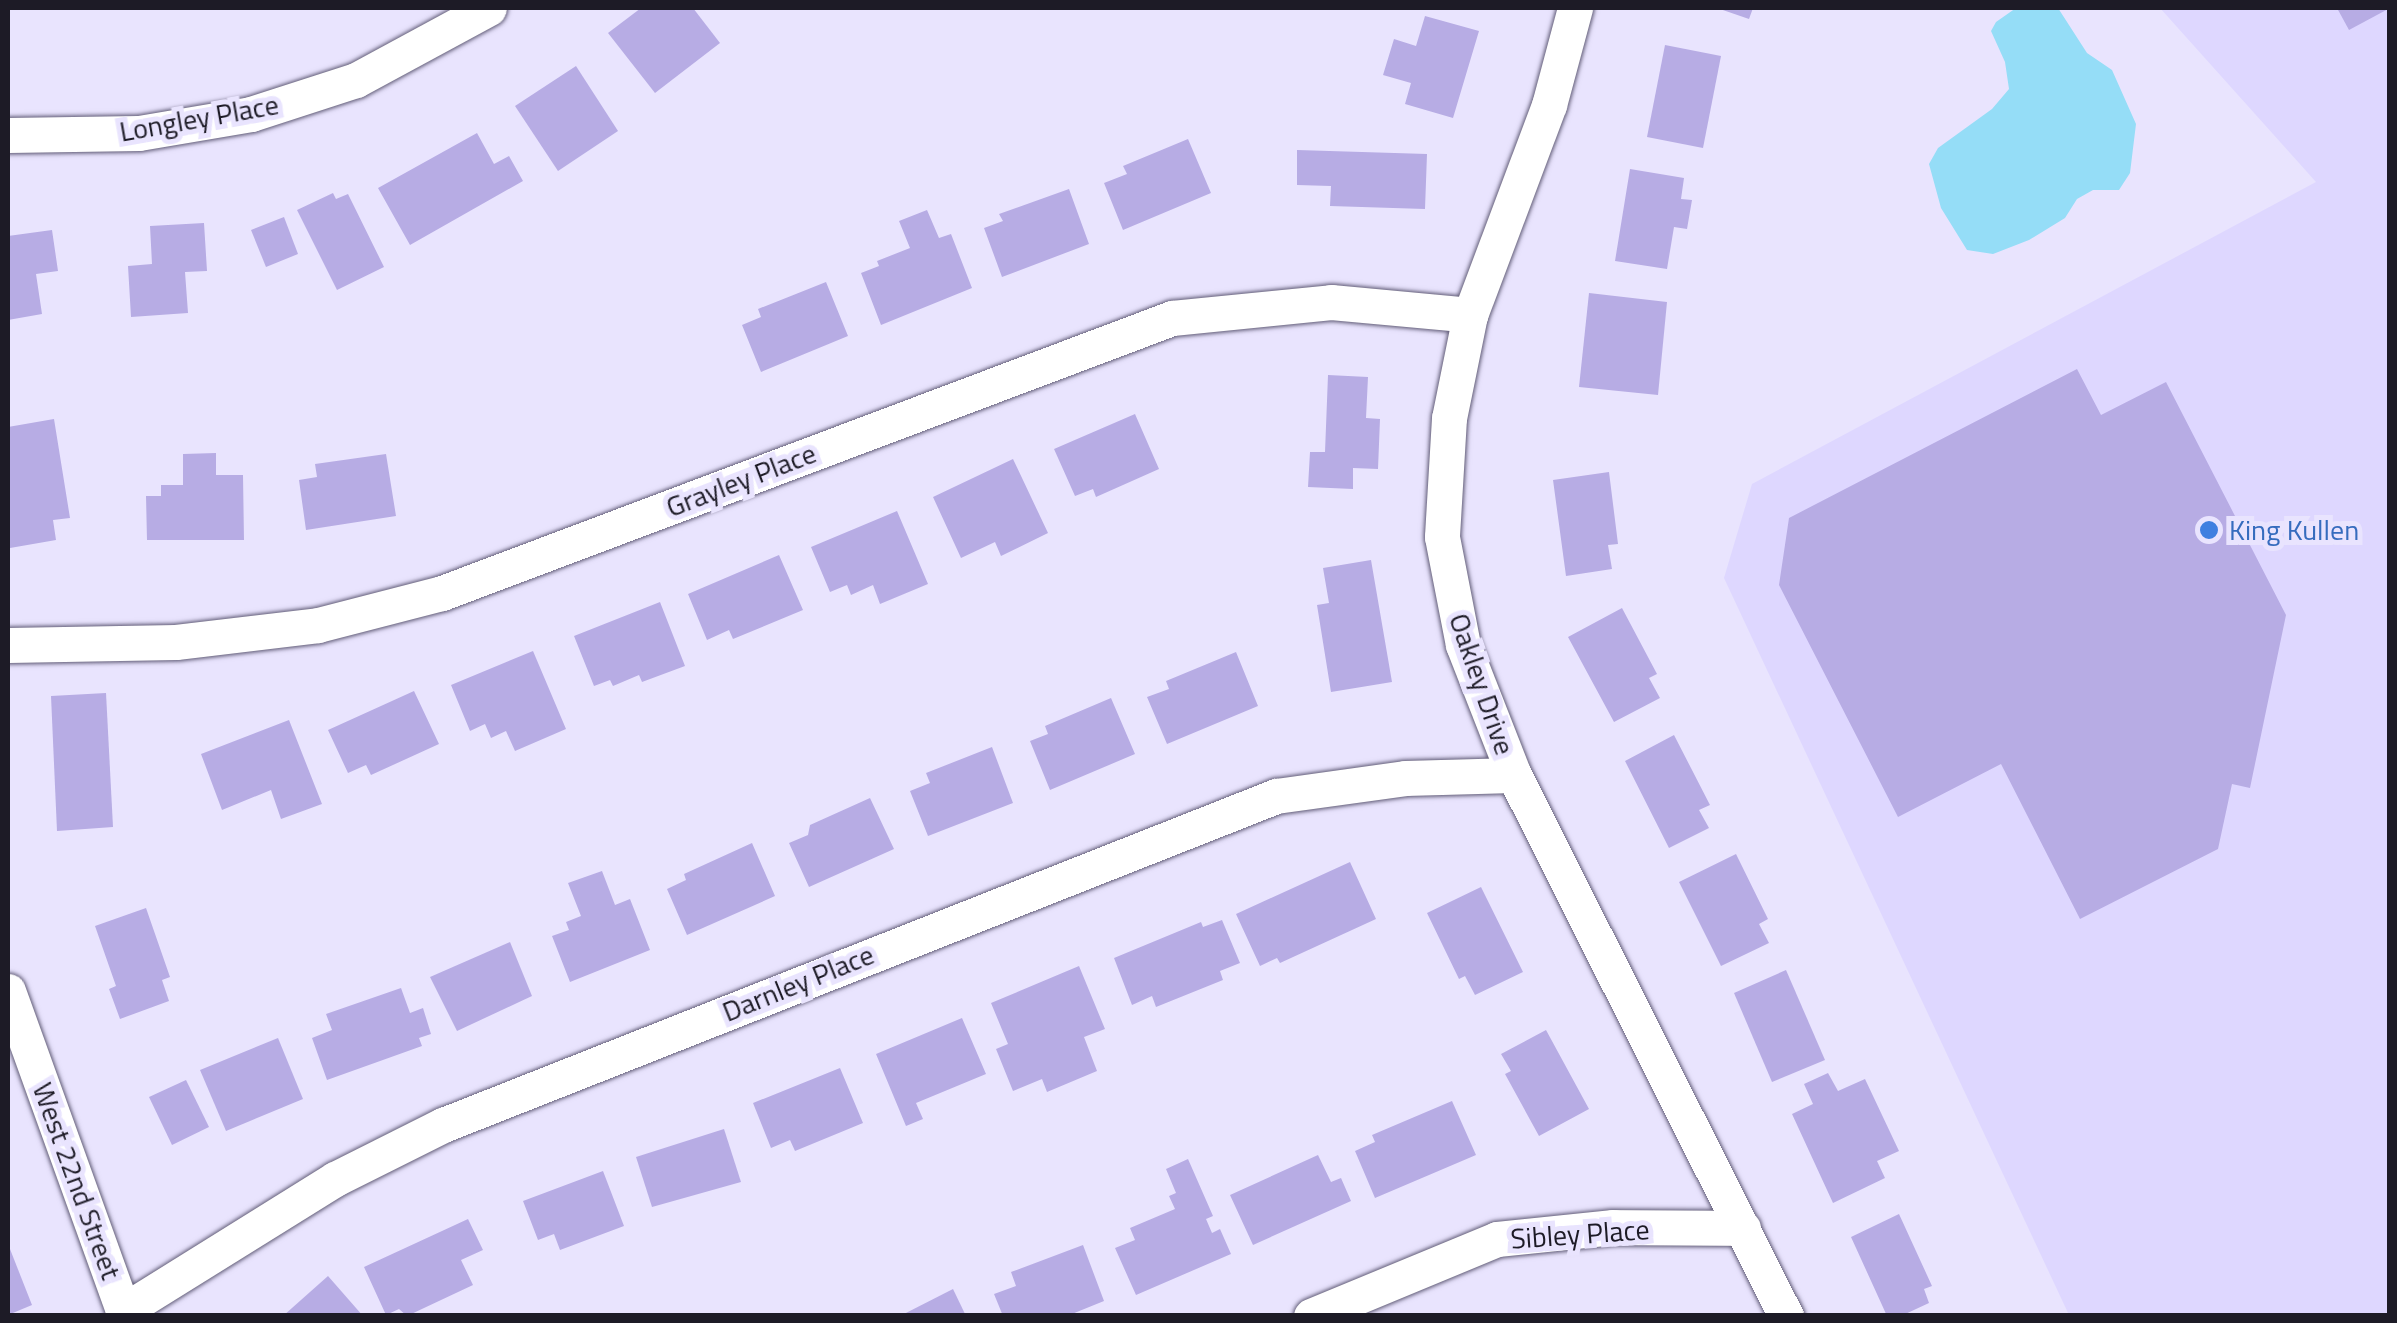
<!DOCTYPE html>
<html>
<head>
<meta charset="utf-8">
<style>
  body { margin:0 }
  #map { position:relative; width:2397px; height:1323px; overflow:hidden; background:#e9e4fe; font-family:"Titillium Web",sans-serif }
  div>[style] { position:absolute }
  .built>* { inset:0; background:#ded7ff }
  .water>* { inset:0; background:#95ddf7 }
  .building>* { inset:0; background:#b7ace4 }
  .roads { filter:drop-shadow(0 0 2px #625d78) drop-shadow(0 0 2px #625d78) }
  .minor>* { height:35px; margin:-17.5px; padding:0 17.5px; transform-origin:17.5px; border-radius:17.5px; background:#fff }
  .dots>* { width:28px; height:28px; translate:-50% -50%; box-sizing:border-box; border:5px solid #e9e4fe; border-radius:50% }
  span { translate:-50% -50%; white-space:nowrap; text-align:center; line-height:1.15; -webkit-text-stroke:10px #e9e4fe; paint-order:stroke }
  .street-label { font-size:28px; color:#1d1b26 }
  .shop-label { font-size:28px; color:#366cbe }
  .left { translate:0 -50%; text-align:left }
  .frame { position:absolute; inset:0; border:10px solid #1d1b26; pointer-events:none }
</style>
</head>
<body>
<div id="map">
  <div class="built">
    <i style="clip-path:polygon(2160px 8px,2389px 8px,2389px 1315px,2069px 1315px,1724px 578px,1752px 484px,2316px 182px)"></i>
  </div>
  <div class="water">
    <i style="clip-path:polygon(2016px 8px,2058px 8px,2087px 53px,2112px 70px,2136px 124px,2130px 173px,2119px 190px,2093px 190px,2077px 199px,2065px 218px,2029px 240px,1993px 254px,1967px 250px,1941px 208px,1929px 164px,1938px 148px,1992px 109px,2009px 89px,2005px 62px,1991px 31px,1996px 22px)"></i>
  </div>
  <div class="building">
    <i style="clip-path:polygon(641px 8px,693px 8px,720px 43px,655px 93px,608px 33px)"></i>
    <i style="clip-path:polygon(1717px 8px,1753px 8px,1749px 19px)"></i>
    <i style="clip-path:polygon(2337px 8px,2390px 8px,2349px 30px)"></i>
    <i style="clip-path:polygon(1425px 16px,1479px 31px,1453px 118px,1405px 104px,1411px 83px,1383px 75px,1394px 39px,1416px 46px)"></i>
    <i style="clip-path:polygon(1665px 45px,1721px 56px,1703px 148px,1647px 137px)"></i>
    <i style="clip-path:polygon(576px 66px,618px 131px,558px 171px,515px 106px)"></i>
    <i style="clip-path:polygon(477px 133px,494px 164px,509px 156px,523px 181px,410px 245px,378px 188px)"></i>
    <i style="clip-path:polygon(1188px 139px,1211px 193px,1123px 230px,1104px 183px,1127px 174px,1123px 166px)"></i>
    <i style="clip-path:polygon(1297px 150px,1427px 154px,1425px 209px,1330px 206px,1331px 186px,1297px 185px)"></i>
    <i style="clip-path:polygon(1630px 169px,1684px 178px,1681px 199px,1692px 200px,1687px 229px,1674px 227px,1667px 269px,1615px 261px)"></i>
    <i style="clip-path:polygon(1069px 189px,1089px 244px,1002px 277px,984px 228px,1003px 221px,999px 214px)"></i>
    <i style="clip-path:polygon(333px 193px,336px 199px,348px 194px,384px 267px,337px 290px,297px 210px)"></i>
    <i style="clip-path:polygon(927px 210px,939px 238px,951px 234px,972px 288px,881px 325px,861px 273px,879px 266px,877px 261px,910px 248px,899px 221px)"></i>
    <i style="clip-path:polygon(284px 217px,298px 254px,266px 267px,251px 230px)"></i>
    <i style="clip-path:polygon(204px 223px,207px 271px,185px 272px,188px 313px,131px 317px,128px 266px,152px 264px,150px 226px)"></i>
    <i style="clip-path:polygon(52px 230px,58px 271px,36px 274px,42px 314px,8px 320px,8px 236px)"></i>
    <i style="clip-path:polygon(826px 282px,848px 336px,761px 372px,742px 325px,761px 317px,758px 309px)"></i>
    <i style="clip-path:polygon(1589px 293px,1667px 302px,1658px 395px,1579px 387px)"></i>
    <i style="clip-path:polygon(2077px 369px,2101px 415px,2166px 382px,2286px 615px,2250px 788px,2232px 784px,2218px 849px,2080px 919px,2001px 764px,1898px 817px,1779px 585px,1789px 518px)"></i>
    <i style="clip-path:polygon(1328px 375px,1368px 377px,1366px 418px,1380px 419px,1378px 469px,1353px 468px,1353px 489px,1308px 487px,1310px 452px,1325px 452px)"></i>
    <i style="clip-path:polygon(1135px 414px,1159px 469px,1096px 497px,1093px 489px,1075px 496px,1054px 449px)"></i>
    <i style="clip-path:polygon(54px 419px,70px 518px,53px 520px,56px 540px,10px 548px,8px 427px)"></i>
    <i style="clip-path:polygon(216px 453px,216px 475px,243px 475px,244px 540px,147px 540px,146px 496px,161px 496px,161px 485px,183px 485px,183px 454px)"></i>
    <i style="clip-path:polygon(386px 454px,396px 516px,306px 530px,299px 480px,317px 477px,315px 464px)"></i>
    <i style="clip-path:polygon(1013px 459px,1048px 533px,1001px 556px,995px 542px,961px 558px,933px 497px)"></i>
    <i style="clip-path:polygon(1609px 472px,1618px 544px,1608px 545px,1612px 569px,1566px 576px,1553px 480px)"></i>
    <i style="clip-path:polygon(897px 511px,928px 584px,880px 604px,873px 585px,851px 595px,847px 585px,830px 592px,811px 547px)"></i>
    <i style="clip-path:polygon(779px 555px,803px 610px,733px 639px,729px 630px,707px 640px,688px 594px)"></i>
    <i style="clip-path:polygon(1371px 560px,1392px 682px,1331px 692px,1317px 605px,1329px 603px,1323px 568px)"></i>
    <i style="clip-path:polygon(660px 602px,685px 666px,642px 682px,639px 675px,613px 686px,610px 680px,594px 686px,574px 636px)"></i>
    <i style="clip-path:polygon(1622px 608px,1657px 674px,1649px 678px,1660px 698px,1614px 722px,1568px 637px)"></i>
    <i style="clip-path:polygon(533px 651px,566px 729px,515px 751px,506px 731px,491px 738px,485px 724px,470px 731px,451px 685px)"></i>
    <i style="clip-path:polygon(1236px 652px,1258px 706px,1167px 744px,1147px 697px,1169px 689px,1166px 681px)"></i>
    <i style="clip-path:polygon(414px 691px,439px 744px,371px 775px,366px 765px,348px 773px,328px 730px)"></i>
    <i style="clip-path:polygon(106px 693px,113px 827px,57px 831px,51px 696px)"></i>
    <i style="clip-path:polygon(1111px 698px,1135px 754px,1050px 790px,1030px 741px,1048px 734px,1045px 726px)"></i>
    <i style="clip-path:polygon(289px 720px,322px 804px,281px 819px,271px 790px,222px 810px,201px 754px)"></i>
    <i style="clip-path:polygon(1674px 735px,1710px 805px,1699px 810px,1709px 828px,1669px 848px,1625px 761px)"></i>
    <i style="clip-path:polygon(992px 747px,1013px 803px,928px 836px,910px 791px,930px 783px,926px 773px)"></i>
    <i style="clip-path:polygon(870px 798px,894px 849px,809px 887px,789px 843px,808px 835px,810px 825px)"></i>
    <i style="clip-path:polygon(752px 843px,775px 896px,687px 935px,667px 889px,686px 880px,684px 874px)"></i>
    <i style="clip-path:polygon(1736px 854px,1768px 919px,1759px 924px,1769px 943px,1721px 966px,1679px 882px)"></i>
    <i style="clip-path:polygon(1350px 862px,1376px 919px,1280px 963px,1277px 958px,1260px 966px,1236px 914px)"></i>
    <i style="clip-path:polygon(602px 871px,615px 905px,630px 899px,650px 950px,570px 982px,552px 936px,569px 930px,566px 922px,581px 916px,568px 883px)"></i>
    <i style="clip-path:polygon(1481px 887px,1523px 972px,1475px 995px,1465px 976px,1459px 979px,1427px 913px)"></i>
    <i style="clip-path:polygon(146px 908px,170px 977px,162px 980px,169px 1001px,120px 1019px,109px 989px,116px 986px,95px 926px)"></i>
    <i style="clip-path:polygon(1222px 920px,1240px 963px,1220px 971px,1223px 980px,1156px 1007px,1152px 996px,1132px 1005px,1114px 958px,1201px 922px,1203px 927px)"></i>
    <i style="clip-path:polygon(510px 942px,532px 996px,457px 1031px,430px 977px)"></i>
    <i style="clip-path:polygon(1079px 966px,1105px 1029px,1084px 1037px,1097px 1071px,1047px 1092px,1042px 1079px,1013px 1091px,996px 1049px,1008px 1044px,991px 1003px)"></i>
    <i style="clip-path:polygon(1786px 970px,1825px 1060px,1772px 1082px,1734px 993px)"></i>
    <i style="clip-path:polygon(401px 988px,410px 1013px,423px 1008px,431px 1034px,419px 1038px,422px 1046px,327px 1080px,312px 1038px,332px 1030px,326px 1014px)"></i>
    <i style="clip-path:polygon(962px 1018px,986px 1074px,916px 1103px,923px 1119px,906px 1126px,876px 1054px)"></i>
    <i style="clip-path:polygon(1546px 1030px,1589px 1109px,1539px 1136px,1505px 1074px,1511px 1071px,1501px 1054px)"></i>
    <i style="clip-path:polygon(278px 1038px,303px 1099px,226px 1131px,200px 1070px)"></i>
    <i style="clip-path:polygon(840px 1068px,863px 1123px,795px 1151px,790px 1140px,771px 1148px,753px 1103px)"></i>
    <i style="clip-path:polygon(1828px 1073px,1838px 1091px,1865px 1079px,1899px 1151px,1877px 1161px,1885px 1178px,1833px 1203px,1792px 1114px,1813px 1104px,1804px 1084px)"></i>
    <i style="clip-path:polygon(186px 1080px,209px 1127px,172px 1145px,149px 1097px)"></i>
    <i style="clip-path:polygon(1452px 1101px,1476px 1155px,1375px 1198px,1355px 1151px,1375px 1142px,1372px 1135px)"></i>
    <i style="clip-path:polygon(724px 1129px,741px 1182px,652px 1207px,636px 1157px)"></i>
    <i style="clip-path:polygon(1318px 1155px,1331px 1182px,1341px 1178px,1351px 1201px,1253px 1245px,1230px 1195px)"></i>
    <i style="clip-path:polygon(1188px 1159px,1213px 1216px,1206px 1219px,1212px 1233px,1220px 1229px,1231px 1254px,1136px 1295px,1115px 1248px,1135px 1240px,1130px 1228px,1175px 1209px,1169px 1196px,1176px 1193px,1166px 1169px)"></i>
    <i style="clip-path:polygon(603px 1171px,624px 1226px,560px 1250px,554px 1234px,538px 1240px,523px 1201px)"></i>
    <i style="clip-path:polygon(1899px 1214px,1932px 1286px,1924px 1289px,1929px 1303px,1901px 1316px,1887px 1316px,1851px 1237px)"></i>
    <i style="clip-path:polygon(468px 1219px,483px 1250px,461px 1260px,473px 1285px,407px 1316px,399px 1309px,386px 1315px,364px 1267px)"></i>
    <i style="clip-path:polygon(8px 1244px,32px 1305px,8px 1315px)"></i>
    <i style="clip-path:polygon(1083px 1245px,1104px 1301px,1067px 1316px,1003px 1316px,994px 1294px,1016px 1286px,1011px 1272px)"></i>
    <i style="clip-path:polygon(328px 1276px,363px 1316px,283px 1316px)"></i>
    <i style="clip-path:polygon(953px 1289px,966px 1316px,900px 1316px)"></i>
  </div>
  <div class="roads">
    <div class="minor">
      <i style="left:1575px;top:8px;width:100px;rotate:105deg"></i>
      <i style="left:1549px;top:105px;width:224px;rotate:110.6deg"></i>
      <i style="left:1470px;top:315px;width:105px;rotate:101.5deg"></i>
      <i style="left:1449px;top:418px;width:119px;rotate:93.4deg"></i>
      <i style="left:1442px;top:537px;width:110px;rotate:79deg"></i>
      <i style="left:1463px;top:645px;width:140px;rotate:68.6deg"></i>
      <i style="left:1514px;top:775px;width:606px;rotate:63.31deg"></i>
      <i style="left:8px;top:135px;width:131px;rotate:-0.9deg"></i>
      <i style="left:139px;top:133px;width:114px;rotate:-9.6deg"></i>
      <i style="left:251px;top:114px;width:110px;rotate:-17.9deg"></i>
      <i style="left:356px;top:80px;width:151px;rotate:-28.4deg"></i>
      <i style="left:8px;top:645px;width:168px;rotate:-1deg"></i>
      <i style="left:176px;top:642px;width:143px;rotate:-6.8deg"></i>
      <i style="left:318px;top:625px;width:128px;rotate:-14.5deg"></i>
      <i style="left:442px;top:593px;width:780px;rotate:-20.64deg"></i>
      <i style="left:1172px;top:318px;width:160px;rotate:-5.7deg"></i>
      <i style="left:1331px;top:302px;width:140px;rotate:5.3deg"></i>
      <i style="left:8px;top:991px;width:345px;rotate:70.2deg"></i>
      <i style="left:123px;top:1311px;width:250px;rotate:-31.9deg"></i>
      <i style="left:335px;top:1179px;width:121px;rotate:-26.6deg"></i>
      <i style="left:443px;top:1125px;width:896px;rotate:-21.55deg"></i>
      <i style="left:1276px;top:796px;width:130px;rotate:-7.9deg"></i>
      <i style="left:1405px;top:778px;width:109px;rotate:-1.6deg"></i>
      <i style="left:1311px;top:1316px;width:201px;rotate:-22.5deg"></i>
      <i style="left:1497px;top:1239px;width:117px;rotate:-5.9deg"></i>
      <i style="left:1613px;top:1227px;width:130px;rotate:0.4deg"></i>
    </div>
  </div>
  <div class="dots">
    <i style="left:2209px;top:530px;background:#3f7fe0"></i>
  </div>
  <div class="street-label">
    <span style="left:199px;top:118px;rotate:-10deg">Longley Place</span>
    <span style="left:741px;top:480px;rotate:-21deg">Grayley Place</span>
    <span style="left:1482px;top:684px;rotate:71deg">Oakley Drive</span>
    <span style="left:798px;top:983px;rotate:-22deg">Darnley Place</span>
    <span style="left:77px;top:1181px;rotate:70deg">West 22nd Street</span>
    <span style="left:1580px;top:1234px;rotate:-4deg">Sibley Place</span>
  </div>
  <div class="shop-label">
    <span class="left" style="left:2229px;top:530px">King Kullen</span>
  </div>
  <div class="frame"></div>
</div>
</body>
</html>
